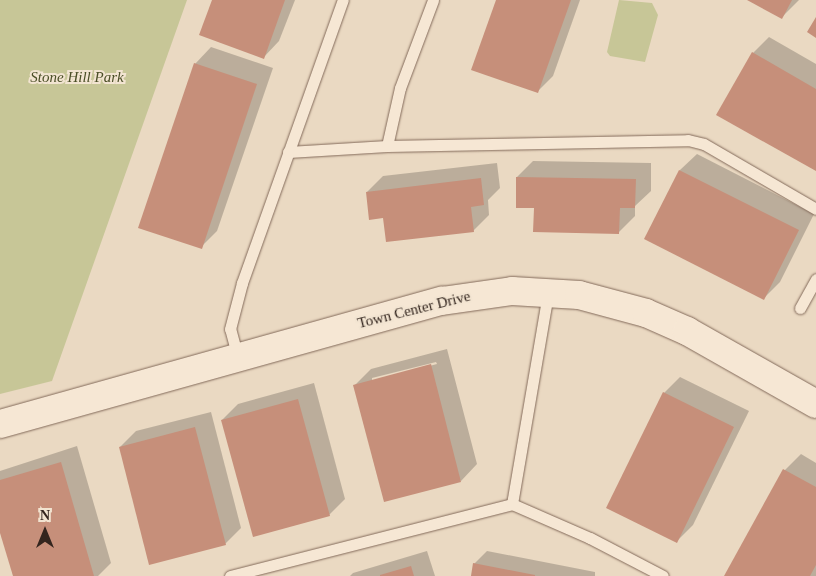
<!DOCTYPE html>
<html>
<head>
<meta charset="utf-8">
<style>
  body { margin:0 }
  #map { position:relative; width:816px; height:576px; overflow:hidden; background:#ead9c2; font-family:"Times New Roman",serif }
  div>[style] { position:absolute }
  .green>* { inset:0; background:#c7c697 }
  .shadow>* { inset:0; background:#0003 }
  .building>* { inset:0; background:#c68f7a }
  .roads { filter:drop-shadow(0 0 1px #836a5a) drop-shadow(0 0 1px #836a5a) }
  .service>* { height:11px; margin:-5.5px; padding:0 5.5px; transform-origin:5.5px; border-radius:5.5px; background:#f6e7d4 }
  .tertiary>* { height:28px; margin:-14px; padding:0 14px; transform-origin:14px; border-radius:14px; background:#f6e7d4 }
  span { translate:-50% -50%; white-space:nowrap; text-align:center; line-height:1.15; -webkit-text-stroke:4px #f2e4d1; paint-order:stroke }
  .park-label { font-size:15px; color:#4a4e26; font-style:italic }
  .street-label { font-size:15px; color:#33251e }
  .north { position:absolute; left:20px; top:506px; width:50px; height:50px; -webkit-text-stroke:4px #f2e4d1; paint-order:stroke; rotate:0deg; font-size:14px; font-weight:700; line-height:20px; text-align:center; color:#33251e }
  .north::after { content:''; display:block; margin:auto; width:18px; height:22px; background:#33251e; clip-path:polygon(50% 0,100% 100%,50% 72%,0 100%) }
</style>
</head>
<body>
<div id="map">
  <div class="green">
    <i style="clip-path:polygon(0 0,187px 0,52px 381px,0 394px)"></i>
    <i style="clip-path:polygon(619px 0,652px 3px,658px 15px,645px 62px,610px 56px,607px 52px)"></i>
  </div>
  <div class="shadow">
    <i style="clip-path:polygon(213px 0,295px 0,279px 41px,263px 58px)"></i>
    <i style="clip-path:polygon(497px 0,580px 0,553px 76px,537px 92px)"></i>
    <i style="clip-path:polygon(749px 0,799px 0,782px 17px)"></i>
    <i style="clip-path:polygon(769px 37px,816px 64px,816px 170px,753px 53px)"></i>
    <i style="clip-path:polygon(211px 47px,273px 68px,217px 231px,201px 247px,195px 64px)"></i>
    <i style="clip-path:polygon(697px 154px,814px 214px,780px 282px,764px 298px,646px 239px,680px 170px)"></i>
    <i style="clip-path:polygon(533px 161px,651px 163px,651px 191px,635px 206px,635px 216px,619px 232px,535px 207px,517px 177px)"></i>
    <i style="clip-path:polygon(497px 163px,500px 188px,488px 200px,489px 215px,473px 231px,384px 217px,367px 192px,383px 176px)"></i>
    <i style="clip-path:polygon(evenodd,447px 349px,477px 464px,461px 481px,355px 385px,371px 369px,447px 349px,436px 362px,437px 364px,372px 381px,372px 378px,436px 362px)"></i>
    <i style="clip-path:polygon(680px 377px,749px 411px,693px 525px,677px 541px,664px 393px)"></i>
    <i style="clip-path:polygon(314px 383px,345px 499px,329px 515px,222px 420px,238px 404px)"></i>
    <i style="clip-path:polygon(211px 412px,241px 528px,225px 544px,120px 447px,136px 431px)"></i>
    <i style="clip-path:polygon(77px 446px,111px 563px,98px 576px,14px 576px,0 528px,0 471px)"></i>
    <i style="clip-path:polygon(801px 454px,816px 463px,816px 576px,727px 576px,785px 470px)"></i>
    <i style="clip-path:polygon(427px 551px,435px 576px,350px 576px,353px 573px)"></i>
    <i style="clip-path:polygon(487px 551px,595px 572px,595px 576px,472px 576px,474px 564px)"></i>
  </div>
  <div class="building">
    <i style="clip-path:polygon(212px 0,285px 0,264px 59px,199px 35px)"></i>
    <i style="clip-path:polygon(496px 0,571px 0,538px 93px,471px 70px)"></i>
    <i style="clip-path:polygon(747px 0,792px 0,782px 19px)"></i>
    <i style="clip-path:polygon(816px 17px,816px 38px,807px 32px)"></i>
    <i style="clip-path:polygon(752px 52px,816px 89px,816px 171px,716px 115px)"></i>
    <i style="clip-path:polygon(194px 63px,257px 84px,202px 249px,138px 228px)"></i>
    <i style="clip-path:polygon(679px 170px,799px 230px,764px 300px,644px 239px)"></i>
    <i style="clip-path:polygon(516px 177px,636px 179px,635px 208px,620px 208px,619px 234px,533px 232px,534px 208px,516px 208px)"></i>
    <i style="clip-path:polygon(481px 178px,484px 205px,471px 207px,474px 232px,386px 242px,383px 218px,369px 220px,366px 192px)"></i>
    <i style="clip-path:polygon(431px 364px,461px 482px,384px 502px,353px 385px)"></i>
    <i style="clip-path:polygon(663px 392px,734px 427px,677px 543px,606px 508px)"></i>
    <i style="clip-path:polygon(298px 399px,330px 516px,253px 537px,221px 420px)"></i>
    <i style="clip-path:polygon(195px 427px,226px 545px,149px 565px,119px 447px)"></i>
    <i style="clip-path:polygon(61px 462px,94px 576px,13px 576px,0 533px,0 480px)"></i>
    <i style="clip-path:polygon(783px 469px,816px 487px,816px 565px,810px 576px,724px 576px)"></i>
    <i style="clip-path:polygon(473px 563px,535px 575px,535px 576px,471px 576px)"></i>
    <i style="clip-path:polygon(411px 566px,414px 576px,380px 576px,380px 575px)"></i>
  </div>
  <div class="roads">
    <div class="service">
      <i style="left:387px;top:146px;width:59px;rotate:-77.4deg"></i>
      <i style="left:400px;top:88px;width:94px;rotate:-69.4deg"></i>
      <i style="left:288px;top:152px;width:99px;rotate:-3.5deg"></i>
      <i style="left:387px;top:146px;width:301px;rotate:-1.1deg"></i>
      <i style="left:688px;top:140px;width:16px;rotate:14deg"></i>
      <i style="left:704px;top:144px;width:129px;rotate:30.1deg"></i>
      <i style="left:800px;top:308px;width:33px;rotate:-61deg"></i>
      <i style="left:238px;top:358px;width:30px;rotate:-105deg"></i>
      <i style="left:230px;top:329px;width:48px;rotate:-75.4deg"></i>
      <i style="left:242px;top:283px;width:300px;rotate:-70.4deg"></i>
      <i style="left:512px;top:504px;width:213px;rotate:-80.3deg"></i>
      <i style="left:230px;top:576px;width:291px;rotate:-14.3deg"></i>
      <i style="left:512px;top:504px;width:85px;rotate:23.6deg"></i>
      <i style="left:590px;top:538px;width:82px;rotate:27.5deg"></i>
    </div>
    <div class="tertiary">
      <i style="left:0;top:424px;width:459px;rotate:-15.6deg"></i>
      <i style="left:442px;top:301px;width:71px;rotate:-8.1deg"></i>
      <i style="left:512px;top:291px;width:67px;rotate:3.4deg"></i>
      <i style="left:579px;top:295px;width:69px;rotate:15deg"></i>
      <i style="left:646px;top:313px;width:45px;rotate:23.7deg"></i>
      <i style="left:687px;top:331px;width:148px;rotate:29.5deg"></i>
    </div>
  </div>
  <div class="park-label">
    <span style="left:77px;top:78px">Stone Hill Park</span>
  </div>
  <div class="street-label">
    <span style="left:414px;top:310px;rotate:-14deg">Town Center Drive</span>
  </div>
  <div class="north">N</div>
</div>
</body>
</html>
